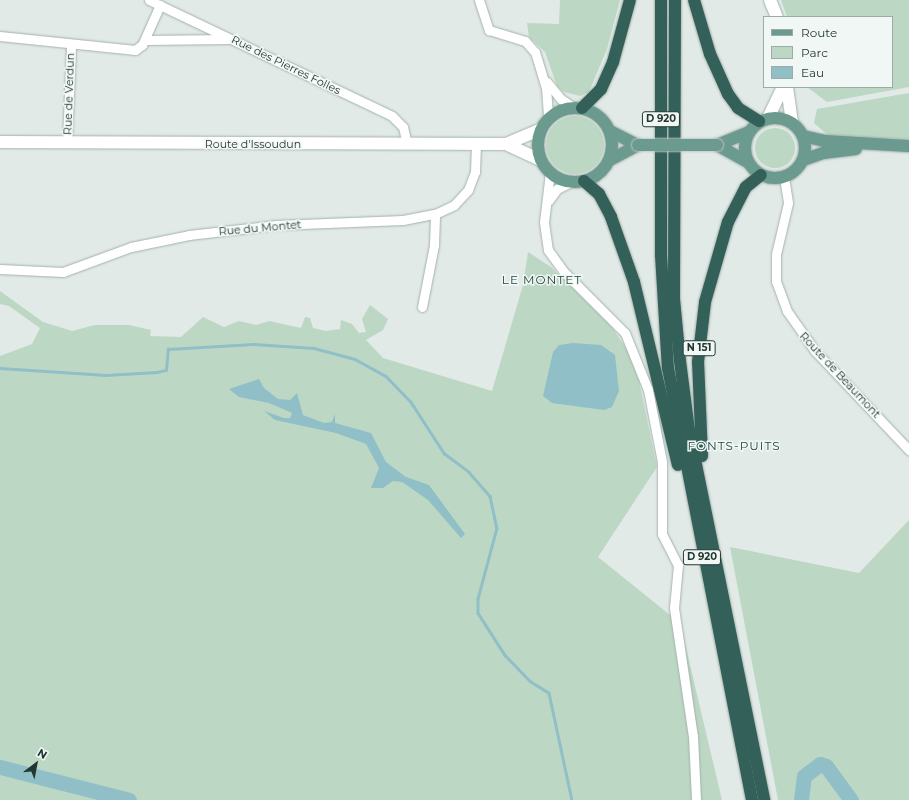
<!DOCTYPE html>
<html>
<head>
<meta charset="utf-8">
<style>
  body { margin:0 }
  #map { position:relative; width:909px; height:800px; overflow:hidden; background:#e1eae6; font-family:Montserrat,sans-serif }
  div>[style] { position:absolute }
  .green>* { inset:0; background:#bcd8c4 }
  .round { border-radius:50% }
  .water>* { inset:0; background:#90bfc8 }
  .stream>* { height:2.5px; margin:-1.25px; padding:0 1.25px; transform-origin:1.25px; border-radius:1.25px; background:#90bfc8 }
  .river>* { height:15px; margin:-7.5px; padding:0 7.5px; transform-origin:7.5px; border-radius:7.5px; background:#90bfc8 }
  .roads { filter:drop-shadow(0 0 1px #a5b1ad) drop-shadow(0 0 1px #a5b1ad) }
  .street>* { height:9px; margin:-4.5px; padding:0 4.5px; transform-origin:4.5px; border-radius:4.5px; background:#fff }
  .secondary>* { height:12px; margin:-6px; padding:0 6px; transform-origin:6px; border-radius:6px; background:#fff }
  .primary>* { height:12px; margin:-6px; padding:0 6px; transform-origin:6px; border-radius:6px; background:#6b9a8e }
  .primary>.ring { margin:-6px; padding:0; box-sizing:content-box; background:none; border:12px solid #6b9a8e; border-radius:50% }
  .highway>* { height:12px; margin:-6px; padding:0 6px; transform-origin:6px; border-radius:6px; background:#336058 }
  .bridges { filter:drop-shadow(0 0 1px #c2c7c6) drop-shadow(0 0 1px #c2c7c6) }
  .primary-bridge>* { height:12px; margin:-6px; padding:0 6px; transform-origin:6px; border-radius:6px; background:#6b9a8e }
  span { translate:-50% -50%; white-space:nowrap; text-align:center; line-height:1.15; -webkit-text-stroke:3px #f1f7f4; paint-order:stroke }
  .shield-label span { padding:1px 3px; background:#f1f7f4; border:1px solid; border-radius:3px; -webkit-text-stroke-width:0 }
  .shield-label { font-size:10px; color:#243833; font-weight:700 }
  .street-label { font-size:11px; color:#243833 }
  .neighbourhood-label { font-size:12px; color:#22473f; letter-spacing:1px }
  .legend { position:absolute; left:763px; top:16px; width:130px; height:72px; box-sizing:border-box; background:#f1f7f4; border:1px solid #9faba7; margin:0; padding:5px 7px; list-style:none; font-size:12px; color:#243833 }
  .legend li { display:flex; align-items:center; gap:8px; height:20px }
  .legend b { width:20px; border:1px solid #9faba7 }
  .north { position:absolute; left:16px; top:744px; width:40px; height:40px; -webkit-text-stroke:3px #f1f7f4; paint-order:stroke; rotate:32deg; font-size:11px; font-weight:700; line-height:16px; text-align:center; color:#243833 }
  .north::after { content:''; display:block; margin:auto; width:14px; height:18px; background:#243833; clip-path:polygon(50% 0,100% 100%,50% 72%,0 100%) }
</style>
</head>
<body>
<div id="map">
  <div class="green">
    <i style="clip-path:polygon(560px 0,620px 0,607px 49px,589px 92px,580px 96px,564px 92px,557px 86px,545px 52px,529px 37px,527px 23px,559px 24px)"></i>
    <i style="clip-path:polygon(781px 0,909px 0,909px 87px,827px 102px,807px 87px,892px 87px,892px 17px,787px 17px)"></i>
    <i style="clip-path:polygon(909px 93px,909px 139px,830px 137px,814px 123px,817px 109px)"></i>
    <i class="round" style="left:546px;top:116px;width:58px;height:58px"></i>
    <i class="round" style="left:755px;top:128px;width:40px;height:40px"></i>
    <i style="clip-path:polygon(528px 252px,551px 267px,611px 326px,628px 351px,639px 381px,657px 467px,598px 557px,680px 623px,722px 800px,0 800px,0 356px,32px 344px,40px 328px,9px 306px,0 304px,0 291px,43px 322px,72px 331px,95px 325px,129px 325px,151px 330px,150px 336px,181px 337px,203px 317px,224px 327px,239px 321px,256px 325px,269px 321px,301px 328px,305px 317px,310px 318px,313px 328px,326px 331px,340px 329px,341px 320px,352px 324px,359px 333px,366px 332px,362px 319px,370px 305px,388px 319px,383px 330px,366px 340px,383px 358px,492px 391px,523px 285px)"></i>
    <i style="clip-path:polygon(909px 520px,909px 800px,778px 800px,730px 547px,859px 573px)"></i>
  </div>
  <div class="water">
    <i style="clip-path:polygon(573px 343px,601px 345px,615px 355px,619px 391px,612px 407px,604px 410px,552px 403px,543px 396px,553px 352px,559px 345px)"></i>
    <i style="clip-path:polygon(259px 379px,264px 388px,278px 399px,290px 400px,297px 393px,303px 415px,324px 423px,332px 422px,335px 414px,335px 423px,371px 433px,386px 462px,406px 477px,429px 485px,465px 534px,461px 538px,428px 500px,402px 482px,393px 481px,383px 488px,371px 488px,379px 468px,366px 444px,336px 433px,275px 420px,264px 411px,284px 418px,290px 418px,292px 413px,269px 403px,239px 397px,229px 389px)"></i>
  </div>
  <div class="stream">
    <i style="left:0;top:368px;width:106px;rotate:3.8deg"></i>
    <i style="left:106px;top:375px;width:51px;rotate:-3.4deg"></i>
    <i style="left:157px;top:372px;width:9px;rotate:-13deg"></i>
    <i style="left:166px;top:370px;width:21px;rotate:-85deg"></i>
    <i style="left:168px;top:349px;width:85px;rotate:-3.4deg"></i>
    <i style="left:253px;top:344px;width:61px;rotate:3.8deg"></i>
    <i style="left:314px;top:348px;width:42px;rotate:15deg"></i>
    <i style="left:355px;top:359px;width:35px;rotate:29deg"></i>
    <i style="left:386px;top:376px;width:36px;rotate:46deg"></i>
    <i style="left:411px;top:402px;width:61px;rotate:57.1deg"></i>
    <i style="left:444px;top:453px;width:31px;rotate:37deg"></i>
    <i style="left:469px;top:472px;width:32px;rotate:49deg"></i>
    <i style="left:490px;top:496px;width:33px;rotate:78deg"></i>
    <i style="left:497px;top:528px;width:73px;rotate:105deg"></i>
    <i style="left:478px;top:599px;width:14px;rotate:90deg"></i>
    <i style="left:478px;top:613px;width:50px;rotate:57.3deg"></i>
    <i style="left:505px;top:655px;width:36px;rotate:46deg"></i>
    <i style="left:530px;top:681px;width:22px;rotate:32deg"></i>
    <i style="left:549px;top:693px;width:109px;rotate:77.9deg"></i>
  </div>
  <div class="river">
    <i style="left:0;top:767px;width:133px;rotate:14.3deg"></i>
    <i style="left:801px;top:800px;width:24px;rotate:-83deg"></i>
    <i style="left:804px;top:776px;width:20px;rotate:-37deg"></i>
    <i style="left:820px;top:764px;width:6px;rotate:18deg"></i>
    <i style="left:826px;top:766px;width:42px;rotate:53.7deg"></i>
  </div>
  <div class="roads">
    <div class="street">
      <i style="left:149px;top:0;width:269px;rotate:25.5deg"></i>
      <i style="left:392px;top:116px;width:16px;rotate:45deg"></i>
      <i style="left:403px;top:127px;width:17px;rotate:77deg"></i>
      <i style="left:479px;top:0;width:32px;rotate:72deg"></i>
      <i style="left:489px;top:30px;width:38px;rotate:17deg"></i>
      <i style="left:525px;top:41px;width:15px;rotate:48deg"></i>
      <i style="left:535px;top:52px;width:37px;rotate:73deg"></i>
      <i style="left:546px;top:87px;width:31px;rotate:86deg"></i>
      <i style="left:0;top:36px;width:136px;rotate:5.9deg"></i>
      <i style="left:135px;top:50px;width:9px;rotate:-36deg"></i>
      <i style="left:142px;top:45px;width:44px;rotate:-65.8deg"></i>
      <i style="left:145px;top:40px;width:84px;rotate:-0.7deg"></i>
      <i style="left:547px;top:82px;width:22px;rotate:51deg"></i>
      <i style="left:561px;top:99px;width:14px;rotate:34deg"></i>
      <i style="left:67px;top:142px;width:96px;rotate:-87.6deg"></i>
      <i style="left:550px;top:172px;width:50px;rotate:96.8deg"></i>
      <i style="left:544px;top:222px;width:28px;rotate:82deg"></i>
      <i style="left:548px;top:250px;width:27px;rotate:54deg"></i>
      <i style="left:564px;top:272px;width:86px;rotate:45deg"></i>
      <i style="left:625px;top:333px;width:61px;rotate:68deg"></i>
      <i style="left:648px;top:390px;width:73px;rotate:79deg"></i>
      <i style="left:662px;top:462px;width:72px;rotate:90deg"></i>
      <i style="left:662px;top:534px;width:35px;rotate:63deg"></i>
      <i style="left:678px;top:565px;width:43px;rotate:95.3deg"></i>
      <i style="left:674px;top:608px;width:129px;rotate:81.6deg"></i>
      <i style="left:693px;top:736px;width:64px;rotate:87.3deg"></i>
      <i style="left:784px;top:177px;width:26px;rotate:81deg"></i>
      <i style="left:788px;top:203px;width:52px;rotate:103.2deg"></i>
      <i style="left:776px;top:254px;width:27px;rotate:90deg"></i>
      <i style="left:776px;top:281px;width:32px;rotate:70deg"></i>
      <i style="left:787px;top:311px;width:49px;rotate:55deg"></i>
      <i style="left:815px;top:351px;width:137px;rotate:46.5deg"></i>
      <i style="left:549px;top:200px;width:14px;rotate:-54deg"></i>
      <i style="left:557px;top:189px;width:16px;rotate:-27deg"></i>
      <i style="left:0;top:269px;width:63px;rotate:2.7deg"></i>
      <i style="left:63px;top:272px;width:72px;rotate:-20.2deg"></i>
      <i style="left:131px;top:247px;width:59px;rotate:-11.7deg"></i>
      <i style="left:189px;top:235px;width:88px;rotate:-6.6deg"></i>
      <i style="left:276px;top:225px;width:127px;rotate:-2.3deg"></i>
      <i style="left:403px;top:220px;width:33px;rotate:-11deg"></i>
      <i style="left:435px;top:214px;width:21px;rotate:-25deg"></i>
      <i style="left:454px;top:205px;width:21px;rotate:-47deg"></i>
      <i style="left:468px;top:190px;width:19px;rotate:-69deg"></i>
      <i style="left:475px;top:172px;width:29px;rotate:-88deg"></i>
      <i style="left:422px;top:307px;width:63px;rotate:-79deg"></i>
      <i style="left:434px;top:245px;width:31px;rotate:-88deg"></i>
    </div>
    <div class="secondary">
      <i style="left:770px;top:0;width:18px;rotate:68deg"></i>
      <i style="left:787px;top:87px;width:35px;rotate:82deg"></i>
      <i style="left:768px;top:118px;width:34px;rotate:-64deg"></i>
      <i style="left:0;top:142px;width:506px;rotate:0.23deg"></i>
      <i style="left:506px;top:144px;width:38px;rotate:25deg"></i>
      <i style="left:506px;top:144px;width:38px;rotate:-23deg"></i>
    </div>
    <div class="primary">
      <i class="ring" style="left:538px;top:108px;width:62px;height:62px"></i>
      <i class="ring" style="left:745px;top:118px;width:48px;height:48px"></i>
      <i style="left:610px;top:131px;width:31px;rotate:27deg"></i>
      <i style="left:803px;top:136px;width:23px;rotate:13deg"></i>
      <i style="left:825px;top:141px;width:84px;rotate:3.4deg"></i>
      <i style="left:717px;top:145px;width:35px;rotate:29deg"></i>
      <i style="left:717px;top:145px;width:35px;rotate:-22deg"></i>
      <i style="left:610px;top:160px;width:32px;rotate:-28deg"></i>
      <i style="left:803px;top:160px;width:21px;rotate:-19deg"></i>
      <i style="left:823px;top:153px;width:33px;rotate:-7deg"></i>
    </div>
    <div class="highway">
      <i style="left:661px;top:0;width:255px;rotate:90deg"></i>
      <i style="left:661px;top:255px;width:113px;rotate:86.5deg"></i>
      <i style="left:668px;top:368px;width:440px;rotate:79deg"></i>
      <i style="left:675px;top:0;width:299px;rotate:90.2deg"></i>
      <i style="left:674px;top:299px;width:62px;rotate:84.5deg"></i>
      <i style="left:680px;top:361px;width:70px;rotate:82.6deg"></i>
      <i style="left:689px;top:430px;width:378px;rotate:78.5deg"></i>
      <i style="left:694px;top:0;width:56px;rotate:73.5deg"></i>
      <i style="left:710px;top:54px;width:44px;rotate:65.8deg"></i>
      <i style="left:728px;top:94px;width:17px;rotate:54deg"></i>
      <i style="left:738px;top:108px;width:25px;rotate:32deg"></i>
      <i style="left:582px;top:108px;width:27px;rotate:-45deg"></i>
      <i style="left:601px;top:89px;width:30px;rotate:-66deg"></i>
      <i style="left:613px;top:62px;width:64px;rotate:-74.7deg"></i>
      <i style="left:584px;top:181px;width:20px;rotate:41deg"></i>
      <i style="left:599px;top:194px;width:26px;rotate:62deg"></i>
      <i style="left:611px;top:217px;width:69px;rotate:70.5deg"></i>
      <i style="left:634px;top:282px;width:188px;rotate:76.5deg"></i>
      <i style="left:702px;top:456px;width:94px;rotate:-92.4deg"></i>
      <i style="left:698px;top:362px;width:60px;rotate:-83.3deg"></i>
      <i style="left:705px;top:302px;width:83px;rotate:-74deg"></i>
      <i style="left:728px;top:222px;width:39px;rotate:-63deg"></i>
      <i style="left:746px;top:187px;width:19px;rotate:-39deg"></i>
    </div>
  </div>
  <div class="bridges">
    <div class="primary-bridge">
      <i style="left:638px;top:145px;width:79px"></i>
    </div>
  </div>
  <div class="shield-label">
    <span style="left:661px;top:119px">D 920</span>
    <span style="left:699px;top:348px">N 151</span>
    <span style="left:702px;top:557px">D 920</span>
  </div>
  <div class="street-label">
    <span style="left:286px;top:65px;rotate:26deg">Rue des Pierres Folles</span>
    <span style="left:69px;top:94px;rotate:-88deg">Rue de Verdun</span>
    <span style="left:253px;top:144px">Route d'Issoudun</span>
    <span style="left:260px;top:228px;rotate:-5deg">Rue du Montet</span>
    <span style="left:840px;top:375px;rotate:47deg">Route de Beaumont</span>
  </div>
  <div class="neighbourhood-label">
    <span style="left:542px;top:280px">LE MONTET</span>
    <span style="left:734px;top:446px">FONTS-PUITS</span>
  </div>
  <ul class="legend">
  <li><b style="height:5px;background:#6b9a8e"></b>Route</li>
  <li><b style="height:11px;background:#bcd8c4"></b>Parc</li>
  <li><b style="height:11px;background:#90bfc8"></b>Eau</li>
  </ul>
  <div class="north">N</div>
</div>
</body>
</html>
